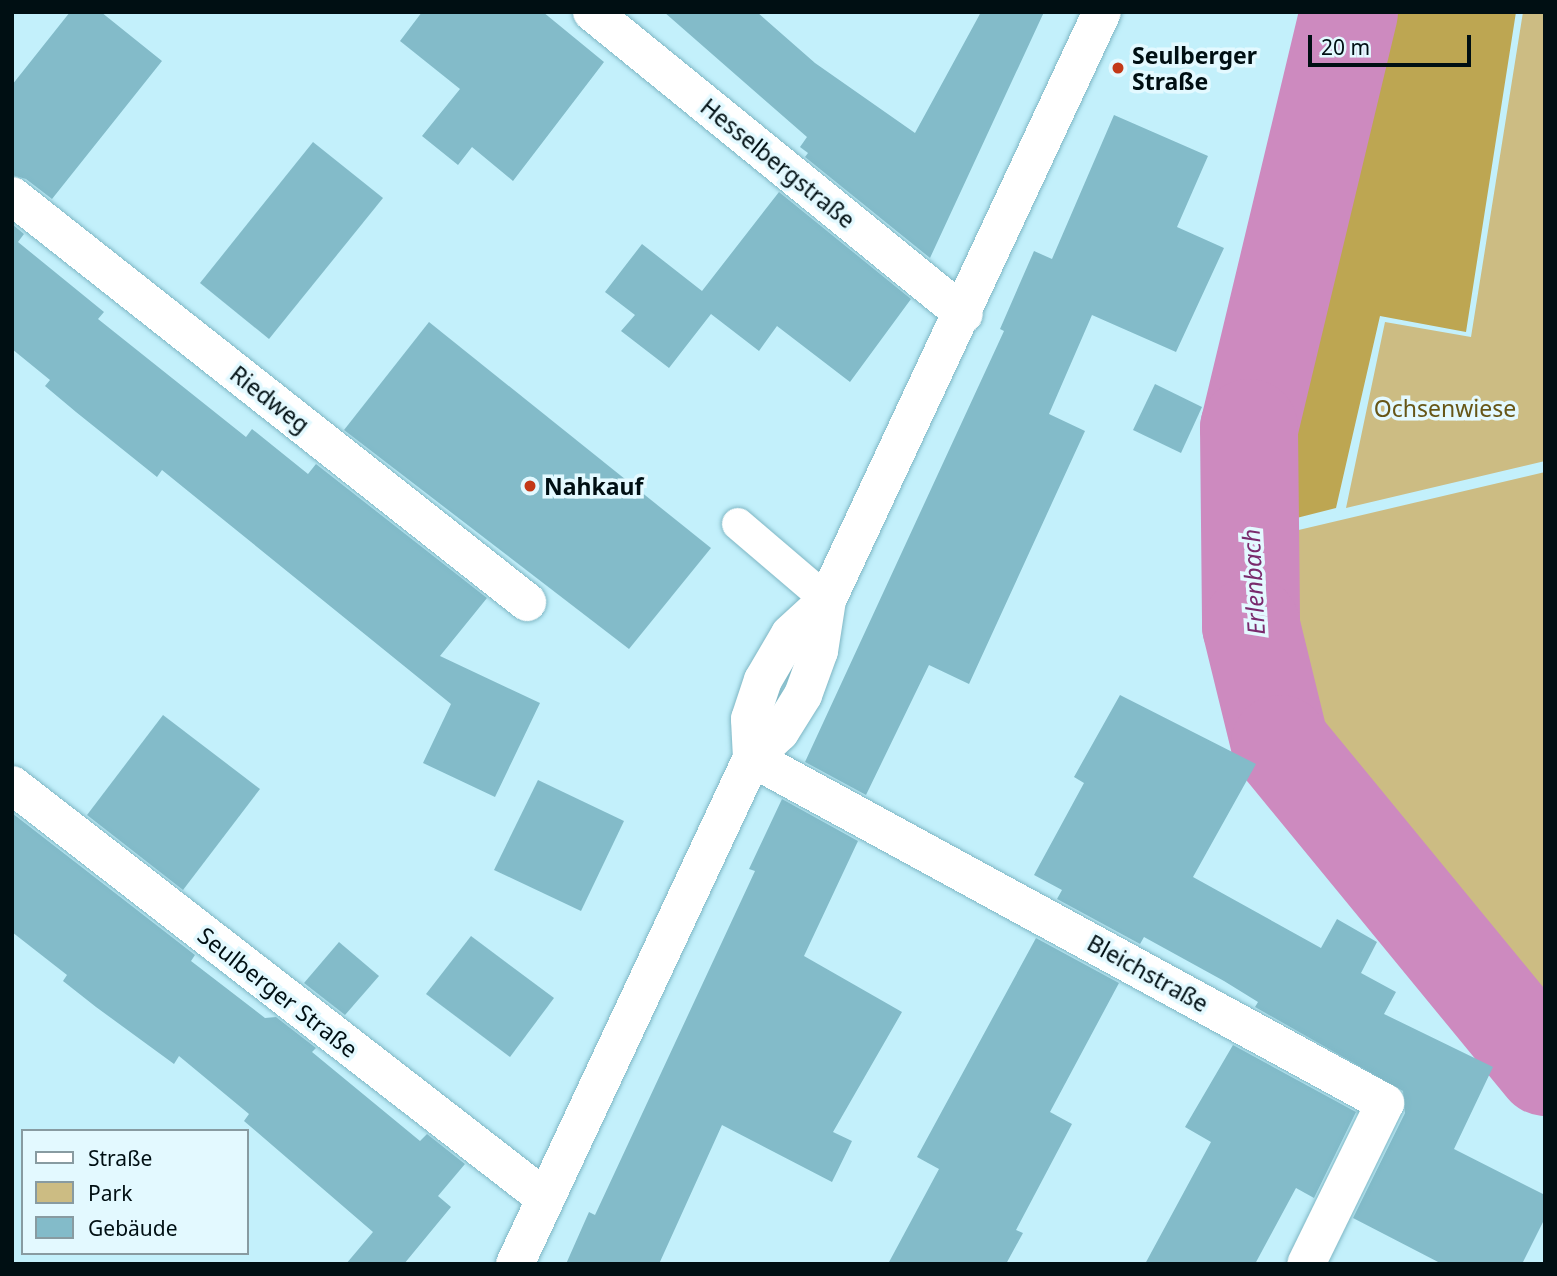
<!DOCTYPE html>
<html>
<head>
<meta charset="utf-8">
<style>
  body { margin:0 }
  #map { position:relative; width:1557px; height:1276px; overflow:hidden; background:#c3f0fb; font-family:"Noto Sans",sans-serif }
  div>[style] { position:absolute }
  .green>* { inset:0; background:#ccbc83 }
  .forest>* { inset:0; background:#bda652 }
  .river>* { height:98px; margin:-49px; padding:0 49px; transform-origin:49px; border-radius:49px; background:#cd8abf }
  .building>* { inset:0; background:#83bbc9 }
  .roads { filter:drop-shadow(0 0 2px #7eb6c4) drop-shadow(0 0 2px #7eb6c4) }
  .service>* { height:32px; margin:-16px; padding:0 16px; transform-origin:16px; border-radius:16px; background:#fff }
  .minor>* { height:38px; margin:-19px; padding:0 19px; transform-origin:19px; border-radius:19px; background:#fff }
  .tertiary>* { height:38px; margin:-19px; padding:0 19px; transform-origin:19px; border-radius:19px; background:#fff }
  .dots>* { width:19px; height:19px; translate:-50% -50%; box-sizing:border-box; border:4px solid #e3f9ff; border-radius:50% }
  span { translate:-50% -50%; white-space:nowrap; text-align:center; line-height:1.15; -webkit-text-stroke:7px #e3f9ff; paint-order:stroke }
  .poi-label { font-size:23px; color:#000f13; font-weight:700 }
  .left { translate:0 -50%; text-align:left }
  .street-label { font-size:23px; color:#000f13 }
  .park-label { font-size:23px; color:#675617 }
  .water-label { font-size:24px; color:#792a6d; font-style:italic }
  .frame { position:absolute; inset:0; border:14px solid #000f13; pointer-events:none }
  .legend { position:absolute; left:21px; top:1129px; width:228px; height:126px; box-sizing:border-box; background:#e3f9ff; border:2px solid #889ba1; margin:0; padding:9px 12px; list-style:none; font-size:21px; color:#000f13 }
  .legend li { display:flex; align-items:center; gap:14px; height:35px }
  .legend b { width:35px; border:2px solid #889ba1 }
  .scale { position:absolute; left:1308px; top:35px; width:163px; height:32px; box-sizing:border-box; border:4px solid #000f13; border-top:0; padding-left:9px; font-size:21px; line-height:24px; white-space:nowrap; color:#000f13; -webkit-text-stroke:5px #e3f9ff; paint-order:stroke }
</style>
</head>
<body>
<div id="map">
  <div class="green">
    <i style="clip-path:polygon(1523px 12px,1545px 12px,1545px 461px,1346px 508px,1385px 322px,1471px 337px)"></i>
    <i style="clip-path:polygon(1545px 472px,1545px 1037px,1298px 732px,1259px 637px,1256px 540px)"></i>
  </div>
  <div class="forest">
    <i style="clip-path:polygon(1370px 12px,1516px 12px,1466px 332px,1380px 316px,1336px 508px,1257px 528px,1256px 471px,1273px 372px,1354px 57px)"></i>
  </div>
  <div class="river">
    <i style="left:1349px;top:12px;width:428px;rotate:103.5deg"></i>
    <i style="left:1249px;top:428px;width:198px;rotate:89.4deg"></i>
    <i style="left:1251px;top:626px;width:122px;rotate:76.2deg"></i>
    <i style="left:1280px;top:744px;width:418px;rotate:50.6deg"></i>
  </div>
  <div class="building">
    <i style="clip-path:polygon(70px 12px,101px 12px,162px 61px,52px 199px,26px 179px,12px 175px,12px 85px)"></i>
    <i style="clip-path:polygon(422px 12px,543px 12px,604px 62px,513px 181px,472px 147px,458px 165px,422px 136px,460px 89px,400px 41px)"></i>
    <i style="clip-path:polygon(664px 12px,757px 12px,815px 63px,915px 133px,981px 12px,1044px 12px,930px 258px,805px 157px,808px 153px,800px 147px,807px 137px)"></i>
    <i style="clip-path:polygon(1114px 115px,1208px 156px,1177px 227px,1224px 248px,1176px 352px,1092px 315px,1049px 414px,1085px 431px,969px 684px,929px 665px,866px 795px,805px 762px,1004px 331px,1000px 329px,1034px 251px,1052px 259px)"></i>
    <i style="clip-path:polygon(313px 142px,383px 198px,269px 339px,200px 283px)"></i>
    <i style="clip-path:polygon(779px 192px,911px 299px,850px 382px,777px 326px,759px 351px,711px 314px,669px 368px,621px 331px,635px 315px,605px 292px,642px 244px,702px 291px)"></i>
    <i style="clip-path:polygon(12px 224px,24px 234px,18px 242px,104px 312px,98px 319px,246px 437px,252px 429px,308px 474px,316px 464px,487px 598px,440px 656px,540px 703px,495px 797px,423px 763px,451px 704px,162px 470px,157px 477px,76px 412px,45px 386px,50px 380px,12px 349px)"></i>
    <i style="clip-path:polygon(429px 322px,711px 548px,629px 649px,344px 430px)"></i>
    <i style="clip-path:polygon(1155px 384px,1202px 407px,1181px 453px,1133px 430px)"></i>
    <i style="clip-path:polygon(1120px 695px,1256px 764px,1193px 877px,1321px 948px,1337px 919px,1377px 942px,1361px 973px,1396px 992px,1384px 1014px,1493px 1067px,1454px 1149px,1545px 1195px,1545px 1218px,1522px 1264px,1442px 1264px,1353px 1218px,1405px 1113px,1403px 1091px,1255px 1007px,1258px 1002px,1224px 981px,1144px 937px,1140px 944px,1057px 899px,1062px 890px,1034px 875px,1084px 783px,1074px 777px)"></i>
    <i style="clip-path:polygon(163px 715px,260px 789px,183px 890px,87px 815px)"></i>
    <i style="clip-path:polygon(538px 780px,624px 821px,581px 911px,494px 870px)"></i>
    <i style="clip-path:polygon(782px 799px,858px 841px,804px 956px,902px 1012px,833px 1132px,852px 1141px,832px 1182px,722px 1125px,659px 1264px,566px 1264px,589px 1212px,595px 1215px,755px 871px,749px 869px)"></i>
    <i style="clip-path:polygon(12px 813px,195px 955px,191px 961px,265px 1018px,276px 1017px,316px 1048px,312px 1052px,420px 1141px,427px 1134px,465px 1164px,438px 1196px,451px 1207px,404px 1264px,346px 1264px,373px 1232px,244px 1121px,249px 1114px,179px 1056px,174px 1064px,96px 1007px,63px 981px,67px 975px,12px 932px)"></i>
    <i style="clip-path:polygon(471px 936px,554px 998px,510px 1057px,426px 994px)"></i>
    <i style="clip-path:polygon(1036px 938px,1119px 983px,1050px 1112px,1072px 1124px,1016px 1230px,1023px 1233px,1006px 1264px,888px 1264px,939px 1169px,917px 1157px)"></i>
    <i style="clip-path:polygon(339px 942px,379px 976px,345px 1015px,304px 983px)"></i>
    <i style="clip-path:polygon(1233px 1045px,1356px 1112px,1314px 1198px,1296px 1188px,1255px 1264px,1145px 1264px,1211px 1142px,1185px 1127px)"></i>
  </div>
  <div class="roads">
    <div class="service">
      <i style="left:738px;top:524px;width:117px;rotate:40.5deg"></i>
    </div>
    <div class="minor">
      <i style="left:592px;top:12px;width:479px;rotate:39.1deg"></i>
      <i style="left:12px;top:196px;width:656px;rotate:38.25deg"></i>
      <i style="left:752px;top:758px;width:721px;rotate:28.59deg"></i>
      <i style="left:1385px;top:1103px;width:179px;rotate:116.1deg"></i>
      <i style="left:12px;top:785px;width:674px;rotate:37.77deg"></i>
    </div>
    <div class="tertiary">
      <i style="left:752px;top:758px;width:39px;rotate:-93deg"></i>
      <i style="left:750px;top:719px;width:41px;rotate:-71.6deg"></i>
      <i style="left:763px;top:680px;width:53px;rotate:-59.6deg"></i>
      <i style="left:790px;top:634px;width:50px;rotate:-42.6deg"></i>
      <i style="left:515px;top:1264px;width:559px;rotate:-64.9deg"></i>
      <i style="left:752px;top:758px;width:38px;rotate:-43deg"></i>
      <i style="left:780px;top:732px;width:44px;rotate:-58.1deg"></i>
      <i style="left:803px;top:695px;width:47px;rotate:-70deg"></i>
      <i style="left:819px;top:651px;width:52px;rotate:-81.1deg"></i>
      <i style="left:827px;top:600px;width:649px;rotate:-64.94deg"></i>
    </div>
  </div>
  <div class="dots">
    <i style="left:1118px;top:68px;background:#c33918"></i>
    <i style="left:530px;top:486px;background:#c33918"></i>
  </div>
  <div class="poi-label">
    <span class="left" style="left:1132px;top:68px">Seulberger<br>Straße</span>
    <span class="left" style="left:544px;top:486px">Nahkauf</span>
  </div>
  <div class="street-label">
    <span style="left:778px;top:163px;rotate:39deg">Hesselbergstraße</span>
    <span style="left:270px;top:399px;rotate:38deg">Riedweg</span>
    <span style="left:1148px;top:973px;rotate:29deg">Bleichstraße</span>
    <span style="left:278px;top:992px;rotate:38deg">Seulberger Straße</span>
  </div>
  <div class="park-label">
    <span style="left:1445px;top:408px">Ochsenwiese</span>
  </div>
  <div class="water-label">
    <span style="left:1253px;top:582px;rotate:-93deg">Erlenbach</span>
  </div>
  <div class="frame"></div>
  <ul class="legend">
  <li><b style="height:9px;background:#fff"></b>Straße</li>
  <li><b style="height:19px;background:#ccbc83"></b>Park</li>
  <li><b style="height:19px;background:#83bbc9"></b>Gebäude</li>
  </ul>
  <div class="scale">20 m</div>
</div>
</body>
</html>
